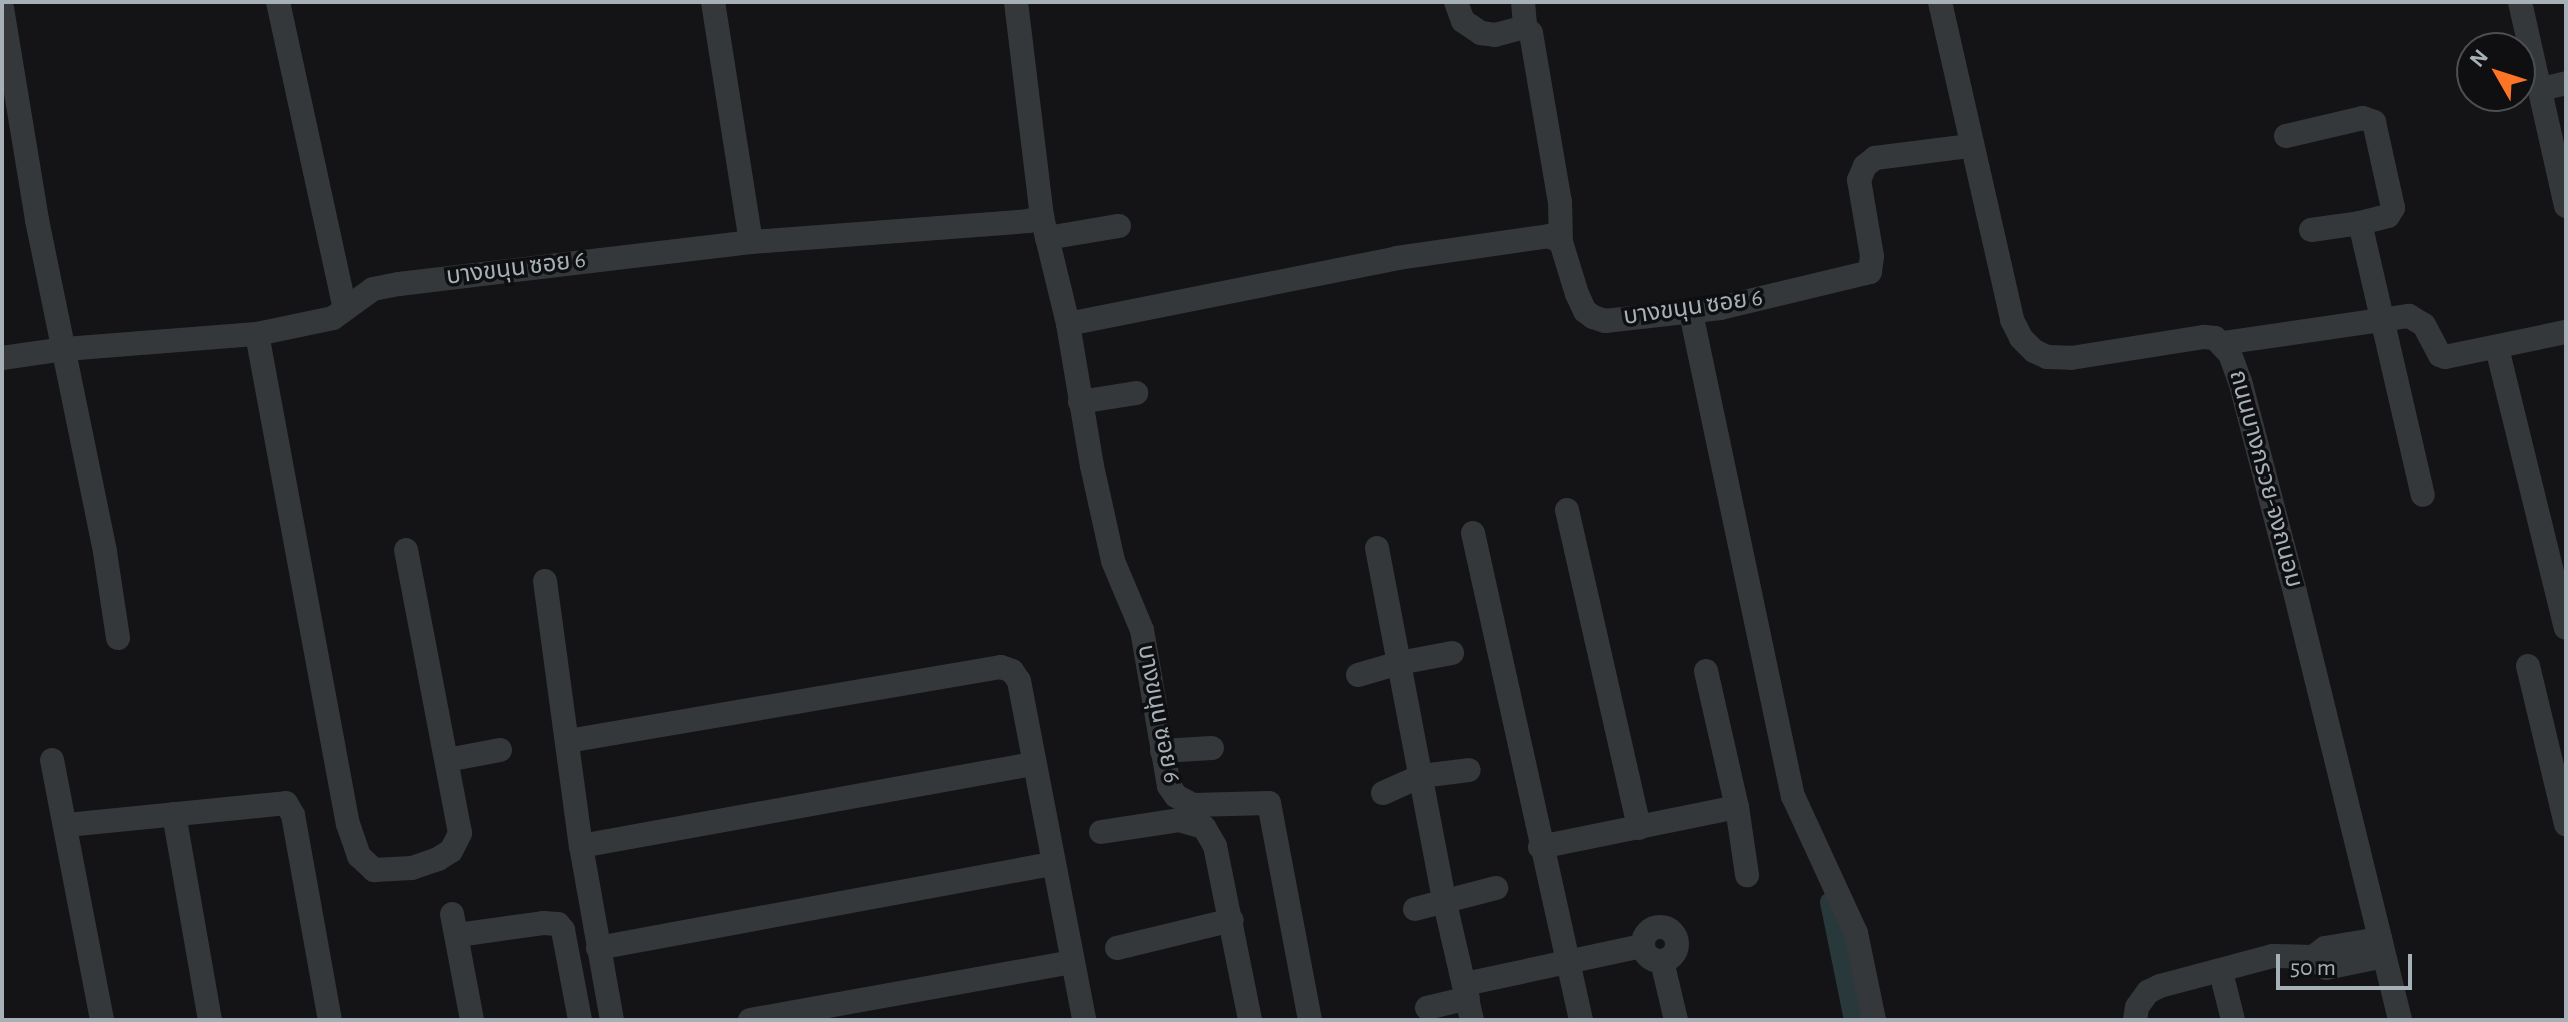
<!DOCTYPE html>
<html>
<head>
<meta charset="utf-8">
<style>
  body { margin:0 }
  #map { position:relative; width:2568px; height:1022px; overflow:hidden; background:#141416; font-family:"Alegreya Sans","Noto Sans Thai",sans-serif }
  div>[style] { position:absolute }
  .canal>* { height:20px; margin:-10px; padding:0 10px; transform-origin:10px; border-radius:10px; background:#29383a }
  .minor>* { height:24px; margin:-12px; padding:0 12px; transform-origin:12px; border-radius:12px; background:#35383b }
  .minor>.ring { margin:-12px; padding:0; box-sizing:content-box; background:none; border:24px solid #35383b; border-radius:50% }
  span { translate:-50% -50%; white-space:nowrap; text-align:center; line-height:1.15; -webkit-text-stroke:7px #0f0f11; paint-order:stroke }
  .street-label { font-size:24px; color:#a5b0b7 }
  .frame { position:absolute; inset:0; border:4px solid #a5b0b7; pointer-events:none }
  .north { position:absolute; left:2456px; top:32px; width:80px; height:80px; box-sizing:border-box; background:#0f0f11; border:2px solid #4b4f53; border-radius:50%; rotate:309deg; font-size:22px; font-weight:700; line-height:32px; text-align:center; color:#a5b0b7 }
  .north::after { content:''; display:block; margin:auto; width:28px; height:36px; background:#fc7425; clip-path:polygon(50% 0,100% 100%,50% 72%,0 100%) }
  .scale { position:absolute; left:2276px; top:954px; width:136px; height:36px; box-sizing:border-box; border:4px solid #a5b0b7; border-top:0; padding-left:10px; font-size:24px; line-height:28px; white-space:nowrap; color:#a5b0b7; -webkit-text-stroke:6px #0f0f11; paint-order:stroke }
</style>
</head>
<body>
<div id="map">
  <div class="canal">
    <i style="left:1830px;top:902px;width:120px;rotate:78.5deg"></i>
  </div>
  <div class="minor">
    <i style="left:278px;top:2px;width:314px;rotate:77.7deg"></i>
    <i style="left:713px;top:2px;width:243px;rotate:81deg"></i>
    <i style="left:1016px;top:2px;width:217px;rotate:83.1deg"></i>
    <i style="left:1042px;top:217px;width:110px;rotate:76.3deg"></i>
    <i style="left:1068px;top:324px;width:144px;rotate:80.4deg"></i>
    <i style="left:1092px;top:466px;width:97px;rotate:77.5deg"></i>
    <i style="left:1113px;top:561px;width:75px;rotate:67.2deg"></i>
    <i style="left:1142px;top:630px;width:158px;rotate:80.2deg"></i>
    <i style="left:1169px;top:786px;width:12px;rotate:55deg"></i>
    <i style="left:1176px;top:796px;width:19px;rotate:28deg"></i>
    <i style="left:1193px;top:805px;width:76px;rotate:-1.5deg"></i>
    <i style="left:1269px;top:803px;width:221px;rotate:79.3deg"></i>
    <i style="left:1456px;top:2px;width:20px;rotate:70deg"></i>
    <i style="left:1463px;top:21px;width:22px;rotate:34deg"></i>
    <i style="left:1481px;top:33px;width:14px;rotate:8deg"></i>
    <i style="left:1495px;top:35px;width:31px;rotate:-15deg"></i>
    <i style="left:1525px;top:27px;width:8px;rotate:45deg"></i>
    <i style="left:1531px;top:33px;width:171px;rotate:80.3deg"></i>
    <i style="left:1560px;top:202px;width:40px;rotate:88.6deg"></i>
    <i style="left:1523px;top:2px;width:25px;rotate:85deg"></i>
    <i style="left:1940px;top:2px;width:326px;rotate:77.2deg"></i>
    <i style="left:2012px;top:320px;width:20px;rotate:63deg"></i>
    <i style="left:2021px;top:338px;width:18px;rotate:45deg"></i>
    <i style="left:2034px;top:351px;width:14px;rotate:25deg"></i>
    <i style="left:2047px;top:357px;width:24px;rotate:2deg"></i>
    <i style="left:2071px;top:358px;width:135px;rotate:-9deg"></i>
    <i style="left:2204px;top:337px;width:11px;rotate:5deg"></i>
    <i style="left:2215px;top:338px;width:22px;rotate:47deg"></i>
    <i style="left:2230px;top:354px;width:29px;rotate:70deg"></i>
    <i style="left:2240px;top:381px;width:218px;rotate:75.4deg"></i>
    <i style="left:2295px;top:592px;width:441px;rotate:76.2deg"></i>
    <i style="left:2520px;top:2px;width:209px;rotate:77.3deg"></i>
    <i style="left:2px;top:8px;width:215px;rotate:80.6deg"></i>
    <i style="left:37px;top:220px;width:339px;rotate:78.4deg"></i>
    <i style="left:105px;top:552px;width:87px;rotate:81.4deg"></i>
    <i style="left:2541px;top:89px;width:26px;rotate:-13deg"></i>
    <i style="left:2286px;top:136px;width:79px;rotate:-13.2deg"></i>
    <i style="left:2363px;top:118px;width:12px;rotate:20deg"></i>
    <i style="left:2374px;top:122px;width:88px;rotate:77.5deg"></i>
    <i style="left:2393px;top:208px;width:9px;rotate:122deg"></i>
    <i style="left:2388px;top:216px;width:29px;rotate:166deg"></i>
    <i style="left:2311px;top:230px;width:49px;rotate:-8.1deg"></i>
    <i style="left:2360px;top:223px;width:279px;rotate:77deg"></i>
    <i style="left:1047px;top:238px;width:73px;rotate:-9.5deg"></i>
    <i style="left:1691px;top:313px;width:494px;rotate:78.1deg"></i>
    <i style="left:1793px;top:796px;width:151px;rotate:65.3deg"></i>
    <i style="left:1856px;top:933px;width:89px;rotate:78.3deg"></i>
    <i style="left:1068px;top:324px;width:336px;rotate:-11.3deg"></i>
    <i style="left:1397px;top:258px;width:154px;rotate:-8.2deg"></i>
    <i style="left:1549px;top:236px;width:13px;rotate:27deg"></i>
    <i style="left:1561px;top:242px;width:54px;rotate:72.9deg"></i>
    <i style="left:1577px;top:294px;width:19px;rotate:65deg"></i>
    <i style="left:1585px;top:311px;width:10px;rotate:37deg"></i>
    <i style="left:1593px;top:317px;width:13px;rotate:18deg"></i>
    <i style="left:1605px;top:321px;width:116px;rotate:-6.4deg"></i>
    <i style="left:1720px;top:308px;width:154px;rotate:-13.5deg"></i>
    <i style="left:1870px;top:272px;width:16px;rotate:-83deg"></i>
    <i style="left:1872px;top:256px;width:77px;rotate:-99.7deg"></i>
    <i style="left:1859px;top:180px;width:15px;rotate:-67deg"></i>
    <i style="left:1865px;top:166px;width:13px;rotate:-39deg"></i>
    <i style="left:1875px;top:158px;width:96px;rotate:-7.2deg"></i>
    <i style="left:257px;top:334px;width:498px;rotate:79.5deg"></i>
    <i style="left:348px;top:824px;width:34px;rotate:71deg"></i>
    <i style="left:359px;top:856px;width:21px;rotate:43deg"></i>
    <i style="left:374px;top:870px;width:38px;rotate:-3deg"></i>
    <i style="left:412px;top:868px;width:28px;rotate:-19deg"></i>
    <i style="left:438px;top:859px;width:15px;rotate:-32deg"></i>
    <i style="left:451px;top:851px;width:20px;rotate:-63deg"></i>
    <i style="left:460px;top:833px;width:288px;rotate:-100.8deg"></i>
    <i style="left:2223px;top:343px;width:188px;rotate:-8.3deg"></i>
    <i style="left:2409px;top:316px;width:17px;rotate:31deg"></i>
    <i style="left:2424px;top:325px;width:34px;rotate:62deg"></i>
    <i style="left:2440px;top:355px;width:5px;rotate:22deg"></i>
    <i style="left:2445px;top:357px;width:124px;rotate:-11.7deg"></i>
    <i style="left:2497px;top:348px;width:288px;rotate:76.2deg"></i>
    <i style="left:2px;top:358px;width:64px;rotate:-8.1deg"></i>
    <i style="left:65px;top:349px;width:193px;rotate:-4.5deg"></i>
    <i style="left:257px;top:334px;width:78px;rotate:-11.9deg"></i>
    <i style="left:333px;top:318px;width:49px;rotate:-35.9deg"></i>
    <i style="left:373px;top:289px;width:26px;rotate:-11deg"></i>
    <i style="left:399px;top:284px;width:354px;rotate:-6.8deg"></i>
    <i style="left:751px;top:242px;width:278px;rotate:-4.3deg"></i>
    <i style="left:1028px;top:221px;width:15px;rotate:-16deg"></i>
    <i style="left:1080px;top:402px;width:57px;rotate:-9.1deg"></i>
    <i style="left:1567px;top:510px;width:326px;rotate:77.2deg"></i>
    <i style="left:1473px;top:533px;width:499px;rotate:77.5deg"></i>
    <i style="left:1377px;top:548px;width:357px;rotate:79.2deg"></i>
    <i style="left:1444px;top:899px;width:124px;rotate:77deg"></i>
    <i style="left:545px;top:581px;width:267px;rotate:82.3deg"></i>
    <i style="left:581px;top:846px;width:177px;rotate:79.9deg"></i>
    <i style="left:2528px;top:666px;width:163px;rotate:76.5deg"></i>
    <i style="left:1706px;top:671px;width:139px;rotate:77.2deg"></i>
    <i style="left:1737px;top:807px;width:69px;rotate:81.6deg"></i>
    <i style="left:1358px;top:675px;width:43px;rotate:-16.3deg"></i>
    <i style="left:1399px;top:663px;width:54px;rotate:-10.7deg"></i>
    <i style="left:568px;top:741px;width:439px;rotate:-9.7deg"></i>
    <i style="left:1001px;top:667px;width:12px;rotate:20deg"></i>
    <i style="left:1012px;top:671px;width:12px;rotate:55deg"></i>
    <i style="left:1019px;top:681px;width:345px;rotate:79.1deg"></i>
    <i style="left:1162px;top:751px;width:50px;rotate:-3.4deg"></i>
    <i style="left:52px;top:760px;width:265px;rotate:79.1deg"></i>
    <i style="left:447px;top:760px;width:54px;rotate:-10.7deg"></i>
    <i style="left:1383px;top:793px;width:42px;rotate:-24.1deg"></i>
    <i style="left:1421px;top:776px;width:48px;rotate:-7.1deg"></i>
    <i style="left:174px;top:814px;width:209px;rotate:80.1deg"></i>
    <i style="left:67px;top:825px;width:220px;rotate:-5.7deg"></i>
    <i style="left:286px;top:803px;width:14px;rotate:60deg"></i>
    <i style="left:293px;top:815px;width:208px;rotate:79.8deg"></i>
    <i style="left:1101px;top:832px;width:79px;rotate:-8.7deg"></i>
    <i style="left:1179px;top:820px;width:26px;rotate:16deg"></i>
    <i style="left:1204px;top:827px;width:22px;rotate:60deg"></i>
    <i style="left:1215px;top:846px;width:177px;rotate:78.6deg"></i>
    <i style="left:581px;top:846px;width:460px;rotate:-10.3deg"></i>
    <i style="left:1540px;top:847px;width:201px;rotate:-11.5deg"></i>
    <i style="left:1415px;top:909px;width:84px;rotate:-14.5deg"></i>
    <i style="left:452px;top:914px;width:108px;rotate:79.3deg"></i>
    <i class="ring" style="left:1643px;top:927px;width:10px;height:10px"></i>
    <i style="left:458px;top:935px;width:86px;rotate:-8deg"></i>
    <i style="left:543px;top:923px;width:15px;rotate:4deg"></i>
    <i style="left:558px;top:924px;width:8px;rotate:50deg"></i>
    <i style="left:563px;top:930px;width:92px;rotate:79.3deg"></i>
    <i style="left:598px;top:948px;width:463px;rotate:-10.5deg"></i>
    <i style="left:1117px;top:948px;width:118px;rotate:-13.7deg"></i>
    <i style="left:2313px;top:957px;width:15px;rotate:-37deg"></i>
    <i style="left:2325px;top:948px;width:56px;rotate:-9.3deg"></i>
    <i style="left:1662px;top:961px;width:61px;rotate:76.7deg"></i>
    <i style="left:2221px;top:972px;width:49px;rotate:76deg"></i>
    <i style="left:1465px;top:984px;width:182px;rotate:-12.1deg"></i>
    <i style="left:1427px;top:1008px;width:42px;rotate:-13.7deg"></i>
    <i style="left:750px;top:1020px;width:326px;rotate:-10.2deg"></i>
    <i style="left:2135px;top:1020px;width:13px;rotate:-81deg"></i>
    <i style="left:2137px;top:1007px;width:19px;rotate:-54deg"></i>
    <i style="left:2148px;top:992px;width:13px;rotate:-27deg"></i>
    <i style="left:2160px;top:986px;width:117px;rotate:-14.9deg"></i>
    <i style="left:2273px;top:956px;width:40px;rotate:1.4deg"></i>
    <i style="left:2313px;top:957px;width:17px;rotate:40deg"></i>
    <i style="left:2326px;top:968px;width:59px;rotate:-11.7deg"></i>
  </div>
  <div class="street-label">
    <span style="left:516px;top:269px;rotate:-7deg">บางขนุน ซอย 6</span>
    <span style="left:1693px;top:308px;rotate:-8deg">บางขนุน ซอย 6</span>
    <span style="left:2265px;top:479px;rotate:75deg">ถนนบางกรวย-จงถนอม</span>
    <span style="left:1158px;top:714px;rotate:79deg">บางขนุน ซอย 6</span>
  </div>
  <div class="frame"></div>
  <div class="north">N</div>
  <div class="scale">50 m</div>
</div>
</body>
</html>
